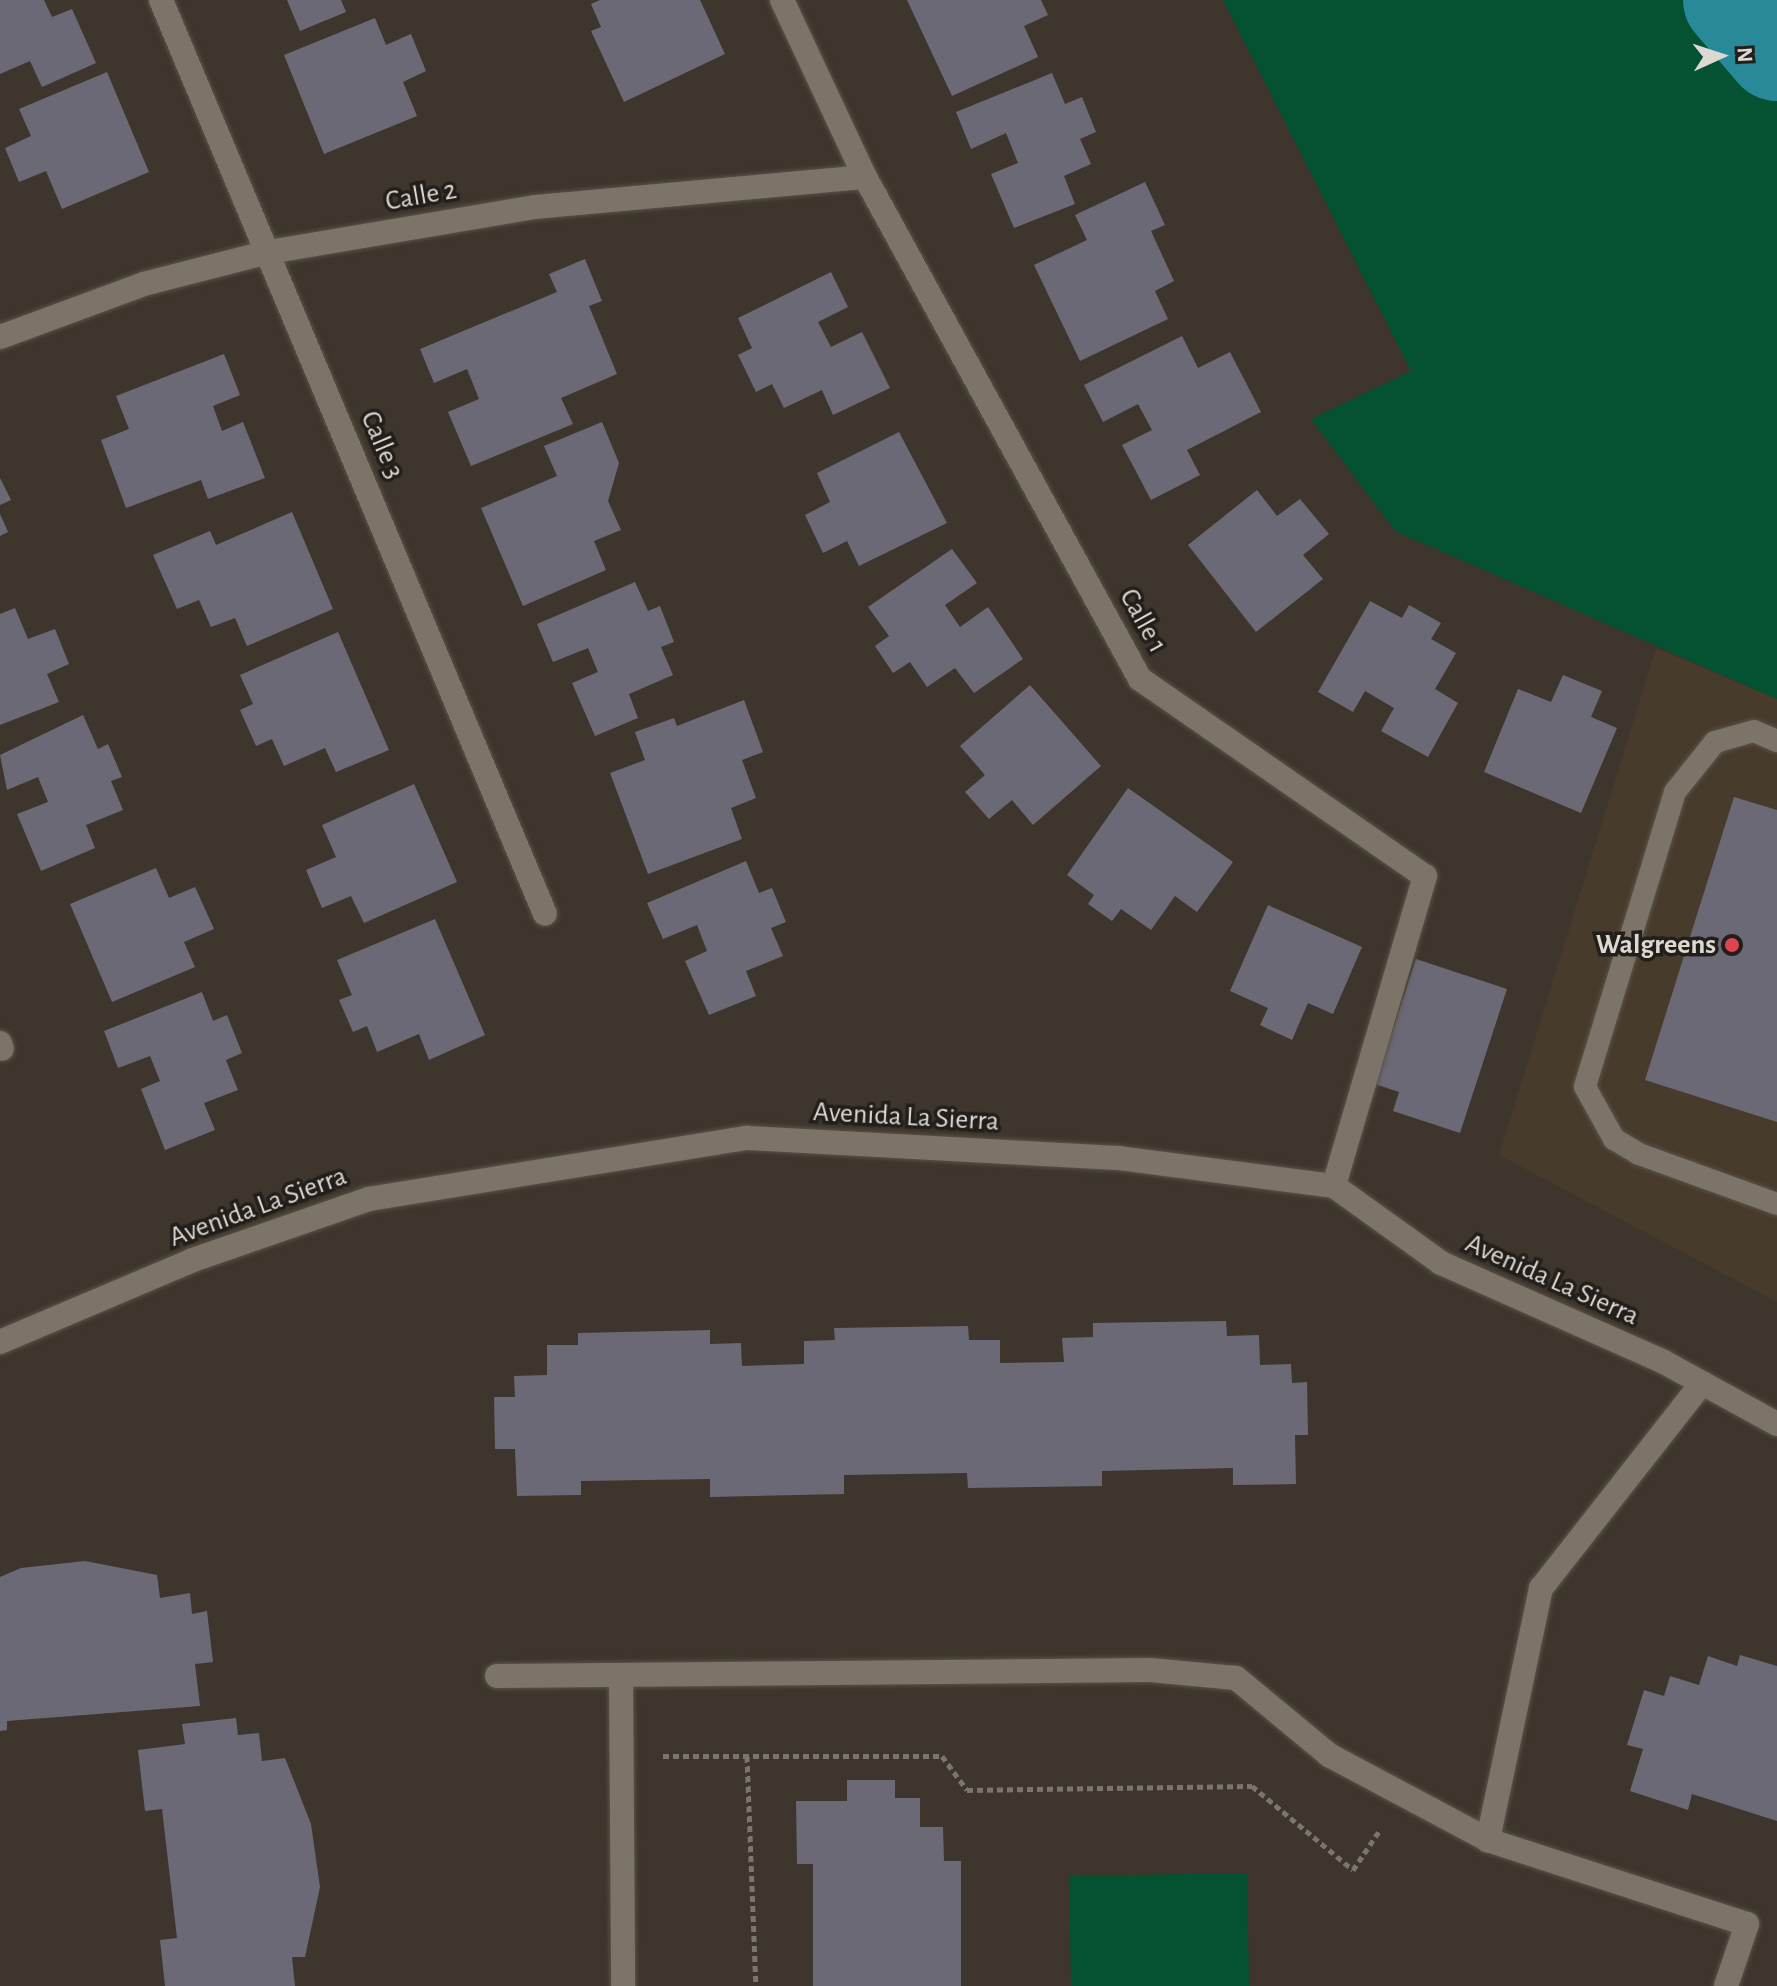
<!DOCTYPE html>
<html>
<head>
<meta charset="utf-8">
<style>
  body { margin:0 }
  #map { position:relative; width:1777px; height:1986px; overflow:hidden; background:#3e362c; font-family:"Alegreya Sans",sans-serif }
  div>[style] { position:absolute }
  .built>* { inset:0; background:#473b2b }
  .green>* { inset:0; background:#045231 }
  .river>* { height:102px; margin:-51px; padding:0 51px; transform-origin:51px; border-radius:51px; background:#288a99 }
  .building>* { inset:0; background:#6c6976 }
  .path>* { height:5px; margin-top:-2.5px; transform-origin:0; background:repeating-linear-gradient(90deg,#7c756c 0 6px,transparent 0 10px) }
  .roads { filter:drop-shadow(0 0 2px #595249) drop-shadow(0 0 2px #595249) }
  .lane>* { height:22px; margin:-11px; padding:0 11px; transform-origin:11px; border-radius:11px; background:#7c7468 }
  .street>* { height:24px; margin:-12px; padding:0 12px; transform-origin:12px; border-radius:12px; background:#7c7468 }
  .dots>* { width:22px; height:22px; translate:-50% -50%; box-sizing:border-box; border:4px solid #221e1a; border-radius:50% }
  span { translate:-50% -50%; white-space:nowrap; text-align:center; line-height:1.15; -webkit-text-stroke:7px #221e1a; paint-order:stroke }
  .street-label { font-size:28px; color:#ddd8d1 }
  .poi-label { font-size:28px; color:#ddd8d1; font-weight:700 }
  .right { translate:-100% -50%; text-align:right }
  .north { position:absolute; left:1681px; top:16px; width:80px; height:80px; -webkit-text-stroke:6px #221e1a; paint-order:stroke; rotate:87deg; font-size:22px; font-weight:700; line-height:32px; text-align:center; color:#ddd8d1 }
  .north::after { content:''; display:block; margin:auto; width:28px; height:36px; background:#ddd8d1; clip-path:polygon(50% 0,100% 100%,50% 72%,0 100%) }
</style>
</head>
<body>
<div id="map">
  <div class="built">
    <i style="clip-path:polygon(1656px 648px,1777px 699px,1777px 1302px,1499px 1155px)"></i>
  </div>
  <div class="green">
    <i style="clip-path:polygon(1223px 0,1777px 0,1777px 699px,1395px 531px,1311px 419px,1411px 371px)"></i>
    <i style="clip-path:polygon(1247px 1873px,1249px 1986px,1071px 1986px,1069px 1876px)"></i>
  </div>
  <div class="river">
    <i style="left:1734px;top:0;width:66px;rotate:49.3deg"></i>
  </div>
  <div class="building">
    <i style="clip-path:polygon(0 0,44px 0,52px 17px,72px 9px,96px 63px,42px 87px,30px 61px,0 74px)"></i>
    <i style="clip-path:polygon(287px 0,341px 0,346px 12px,300px 31px)"></i>
    <i style="clip-path:polygon(600px 0,700px 0,725px 54px,624px 102px,591px 31px,601px 27px,591px 4px)"></i>
    <i style="clip-path:polygon(907px 0,1041px 0,1048px 15px,1024px 26px,1038px 57px,952px 96px)"></i>
    <i style="clip-path:polygon(375px 18px,386px 45px,411px 34px,426px 71px,403px 82px,417px 116px,324px 154px,284px 55px)"></i>
    <i style="clip-path:polygon(107px 72px,149px 172px,62px 209px,46px 171px,19px 182px,5px 148px,31px 136px,19px 109px)"></i>
    <i style="clip-path:polygon(1052px 73px,1065px 104px,1082px 97px,1096px 132px,1080px 139px,1091px 164px,1064px 176px,1075px 204px,1014px 228px,991px 174px,1018px 163px,1006px 133px,971px 149px,956px 112px)"></i>
    <i style="clip-path:polygon(1145px 182px,1165px 225px,1151px 231px,1174px 281px,1155px 291px,1168px 319px,1080px 361px,1034px 265px,1087px 240px,1075px 215px)"></i>
    <i style="clip-path:polygon(585px 259px,602px 301px,589px 306px,617px 374px,561px 398px,573px 424px,471px 466px,448px 412px,479px 399px,467px 369px,434px 383px,420px 349px,557px 292px,549px 274px)"></i>
    <i style="clip-path:polygon(831px 272px,848px 307px,818px 322px,831px 347px,862px 332px,890px 388px,833px 415px,822px 390px,784px 408px,772px 384px,756px 392px,738px 355px,752px 348px,738px 318px)"></i>
    <i style="clip-path:polygon(1182px 336px,1198px 368px,1230px 352px,1261px 412px,1187px 450px,1200px 475px,1151px 500px,1122px 445px,1152px 430px,1138px 404px,1103px 422px,1084px 385px)"></i>
    <i style="clip-path:polygon(224px 354px,240px 395px,213px 406px,222px 431px,243px 422px,265px 478px,208px 499px,201px 480px,126px 508px,101px 440px,129px 429px,116px 396px)"></i>
    <i style="clip-path:polygon(602px 422px,619px 463px,608px 501px,621px 530px,594px 541px,606px 570px,523px 606px,481px 508px,557px 476px,544px 446px)"></i>
    <i style="clip-path:polygon(899px 432px,947px 523px,859px 566px,847px 541px,823px 553px,805px 515px,830px 502px,817px 473px)"></i>
    <i style="clip-path:polygon(0 478px,11px 500px,0 505px)"></i>
    <i style="clip-path:polygon(1257px 490px,1277px 516px,1300px 499px,1329px 534px,1303px 555px,1323px 579px,1256px 632px,1188px 545px)"></i>
    <i style="clip-path:polygon(292px 512px,333px 609px,247px 646px,235px 618px,211px 627px,199px 600px,177px 609px,153px 555px,210px 531px,216px 545px)"></i>
    <i style="clip-path:polygon(0 514px,8px 532px,0 536px)"></i>
    <i style="clip-path:polygon(952px 549px,977px 583px,945px 605px,960px 627px,988px 607px,1023px 659px,974px 693px,955px 668px,927px 687px,910px 662px,893px 673px,875px 646px,889px 636px,868px 607px)"></i>
    <i style="clip-path:polygon(635px 582px,648px 611px,660px 606px,674px 642px,661px 647px,673px 675px,629px 694px,638px 718px,595px 736px,572px 683px,598px 672px,588px 648px,553px 662px,537px 624px)"></i>
    <i style="clip-path:polygon(1370px 601px,1402px 618px,1409px 605px,1441px 623px,1431px 639px,1456px 653px,1435px 689px,1458px 703px,1428px 757px,1381px 731px,1394px 708px,1365px 691px,1353px 712px,1318px 692px)"></i>
    <i style="clip-path:polygon(15px 608px,28px 639px,55px 629px,69px 664px,47px 674px,59px 702px,0 725px,0 614px)"></i>
    <i style="clip-path:polygon(338px 632px,389px 750px,336px 772px,325px 748px,284px 766px,272px 739px,256px 746px,240px 710px,253px 704px,240px 675px)"></i>
    <i style="clip-path:polygon(1563px 675px,1602px 691px,1591px 717px,1617px 728px,1581px 813px,1484px 772px,1518px 689px,1551px 702px)"></i>
    <i style="clip-path:polygon(1030px 685px,1101px 766px,1033px 825px,1012px 800px,989px 819px,965px 792px,985px 775px,960px 746px)"></i>
    <i style="clip-path:polygon(744px 700px,763px 752px,742px 760px,756px 798px,731px 808px,742px 839px,648px 874px,610px 773px,645px 760px,635px 732px,674px 718px,677px 726px)"></i>
    <i style="clip-path:polygon(83px 715px,98px 749px,108px 744px,122px 777px,111px 781px,123px 810px,86px 825px,95px 848px,41px 871px,17px 814px,48px 802px,38px 777px,7px 790px,0 755px)"></i>
    <i style="clip-path:polygon(414px 784px,457px 882px,364px 923px,351px 896px,322px 908px,306px 870px,336px 857px,322px 825px)"></i>
    <i style="clip-path:polygon(1128px 788px,1233px 862px,1197px 912px,1175px 896px,1151px 930px,1121px 909px,1112px 921px,1088px 904px,1094px 895px,1067px 875px)"></i>
    <i style="clip-path:polygon(1734px 797px,1777px 810px,1777px 1122px,1645px 1080px)"></i>
    <i style="clip-path:polygon(746px 861px,759px 893px,772px 888px,786px 922px,771px 928px,783px 956px,746px 971px,756px 996px,709px 1015px,685px 961px,707px 951px,697px 925px,663px 939px,647px 903px)"></i>
    <i style="clip-path:polygon(156px 868px,169px 898px,195px 887px,214px 929px,184px 942px,195px 967px,112px 1002px,70px 904px)"></i>
    <i style="clip-path:polygon(1268px 905px,1362px 947px,1333px 1014px,1308px 1003px,1292px 1040px,1260px 1025px,1268px 1008px,1230px 991px)"></i>
    <i style="clip-path:polygon(435px 919px,485px 1035px,429px 1060px,419px 1034px,377px 1052px,367px 1026px,353px 1032px,339px 1000px,352px 995px,337px 960px)"></i>
    <i style="clip-path:polygon(1416px 959px,1507px 989px,1460px 1133px,1393px 1111px,1399px 1092px,1375px 1084px)"></i>
    <i style="clip-path:polygon(202px 992px,213px 1021px,227px 1015px,242px 1053px,226px 1060px,238px 1090px,204px 1103px,215px 1130px,165px 1150px,141px 1089px,160px 1081px,150px 1056px,118px 1068px,104px 1031px)"></i>
    <i style="clip-path:polygon(1226px 1321px,1227px 1336px,1259px 1335px,1260px 1365px,1291px 1364px,1292px 1383px,1307px 1382px,1308px 1435px,1295px 1435px,1296px 1484px,1233px 1485px,1233px 1468px,1102px 1471px,1102px 1486px,968px 1488px,967px 1473px,844px 1475px,844px 1494px,710px 1497px,710px 1479px,581px 1481px,581px 1495px,517px 1496px,515px 1449px,495px 1449px,494px 1397px,515px 1397px,514px 1376px,547px 1375px,547px 1345px,578px 1345px,578px 1333px,710px 1330px,710px 1344px,741px 1343px,742px 1366px,804px 1364px,804px 1341px,835px 1340px,834px 1328px,968px 1326px,969px 1340px,1000px 1340px,1000px 1363px,1064px 1362px,1062px 1338px,1093px 1337px,1093px 1323px)"></i>
    <i style="clip-path:polygon(85px 1561px,157px 1575px,160px 1598px,190px 1593px,192px 1614px,207px 1611px,213px 1662px,195px 1664px,200px 1706px,7px 1721px,7px 1730px,0 1731px,0 1577px,21px 1568px)"></i>
    <i style="clip-path:polygon(1740px 1655px,1777px 1666px,1777px 1821px,1692px 1794px,1688px 1810px,1630px 1791px,1643px 1749px,1627px 1745px,1644px 1690px,1664px 1696px,1670px 1676px,1699px 1685px,1708px 1656px,1737px 1666px)"></i>
    <i style="clip-path:polygon(236px 1718px,238px 1735px,259px 1733px,262px 1761px,285px 1758px,311px 1824px,320px 1887px,305px 1957px,292px 1957px,295px 1986px,165px 1986px,160px 1940px,177px 1938px,162px 1809px,145px 1811px,138px 1750px,185px 1744px,182px 1724px)"></i>
    <i style="clip-path:polygon(847px 1780px,895px 1780px,895px 1798px,920px 1798px,920px 1827px,943px 1827px,944px 1861px,961px 1861px,961px 1986px,813px 1986px,813px 1864px,797px 1864px,796px 1801px,847px 1801px)"></i>
  </div>
  <div class="path">
    <i style="left:663px;top:1756px;width:279px"></i>
    <i style="left:942px;top:1756px;width:42px;rotate:53.7deg"></i>
    <i style="left:967px;top:1790px;width:285px;rotate:-0.8deg"></i>
    <i style="left:1252px;top:1786px;width:131px;rotate:39.7deg"></i>
    <i style="left:1353px;top:1870px;width:48px;rotate:-56deg"></i>
    <i style="left:747px;top:1756px;width:230px;rotate:87.8deg"></i>
  </div>
  <div class="roads">
    <div class="lane">
      <i style="left:1777px;top:741px;width:25px;rotate:-157deg"></i>
      <i style="left:1754px;top:731px;width:41px;rotate:164.2deg"></i>
      <i style="left:1715px;top:742px;width:64px;rotate:128.7deg"></i>
      <i style="left:1675px;top:792px;width:308px;rotate:107deg"></i>
      <i style="left:1585px;top:1087px;width:60px;rotate:60.9deg"></i>
      <i style="left:1614px;top:1139px;width:29px;rotate:31deg"></i>
      <i style="left:1639px;top:1154px;width:147px;rotate:19.9deg"></i>
    </div>
    <div class="street">
      <i style="left:161px;top:0;width:991px;rotate:67.21deg"></i>
      <i style="left:782px;top:0;width:195px;rotate:64.9deg"></i>
      <i style="left:865px;top:177px;width:572px;rotate:61.29deg"></i>
      <i style="left:1140px;top:679px;width:346px;rotate:34.7deg"></i>
      <i style="left:1425px;top:876px;width:323px;rotate:106.4deg"></i>
      <i style="left:0;top:337px;width:153px;rotate:-20.2deg"></i>
      <i style="left:144px;top:284px;width:129px;rotate:-14.4deg"></i>
      <i style="left:269px;top:252px;width:270px;rotate:-9.6deg"></i>
      <i style="left:535px;top:207px;width:331px;rotate:-5.2deg"></i>
      <i style="left:0;top:1043px;width:6px;rotate:72deg"></i>
      <i style="left:0;top:1342px;width:210px;rotate:-23deg"></i>
      <i style="left:193px;top:1260px;width:186px;rotate:-19.1deg"></i>
      <i style="left:369px;top:1199px;width:383px;rotate:-9.2deg"></i>
      <i style="left:747px;top:1138px;width:372px;rotate:3.1deg"></i>
      <i style="left:1118px;top:1158px;width:218px;rotate:7.4deg"></i>
      <i style="left:1334px;top:1186px;width:132px;rotate:35.7deg"></i>
      <i style="left:1441px;top:1263px;width:242px;rotate:23.9deg"></i>
      <i style="left:1662px;top:1361px;width:131px;rotate:28.7deg"></i>
      <i style="left:1702px;top:1383px;width:261px;rotate:128.1deg"></i>
      <i style="left:1541px;top:1588px;width:258px;rotate:101.9deg"></i>
      <i style="left:1488px;top:1840px;width:272px;rotate:18deg"></i>
      <i style="left:1747px;top:1924px;width:65px;rotate:108.7deg"></i>
      <i style="left:621px;top:1675px;width:311px;rotate:89.6deg"></i>
      <i style="left:497px;top:1676px;width:653px;rotate:-0.53deg"></i>
      <i style="left:1150px;top:1670px;width:86px;rotate:5.3deg"></i>
      <i style="left:1236px;top:1678px;width:121px;rotate:39.6deg"></i>
      <i style="left:1329px;top:1755px;width:180px;rotate:28.1deg"></i>
    </div>
  </div>
  <div class="dots">
    <i style="left:1732px;top:945px;background:#e0444e"></i>
  </div>
  <div class="street-label">
    <span style="left:421px;top:196px;rotate:-10deg">Calle 2</span>
    <span style="left:382px;top:445px;rotate:67deg">Calle 3</span>
    <span style="left:1143px;top:621px;rotate:61deg">Calle 1</span>
    <span style="left:906px;top:1117px;rotate:3deg">Avenida La Sierra</span>
    <span style="left:258px;top:1207px;rotate:-20deg">Avenida La Sierra</span>
    <span style="left:1552px;top:1280px;rotate:24deg">Avenida La Sierra</span>
  </div>
  <div class="poi-label">
    <span class="right" style="left:1716px;top:945px">Walgreens</span>
  </div>
  <div class="north">N</div>
</div>
</body>
</html>
